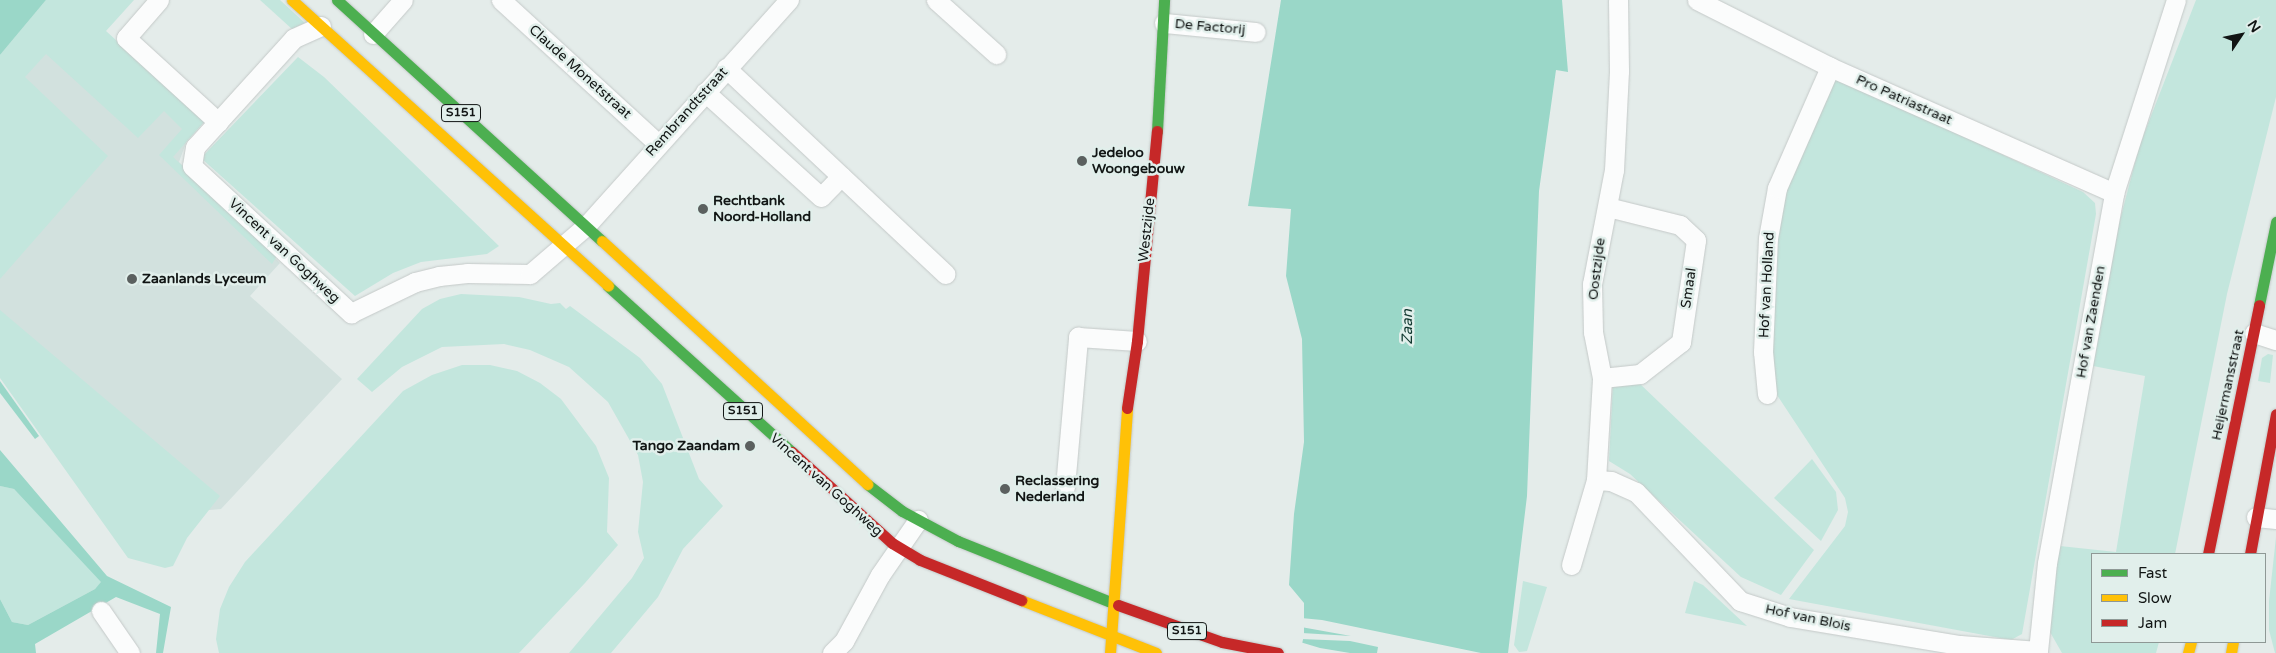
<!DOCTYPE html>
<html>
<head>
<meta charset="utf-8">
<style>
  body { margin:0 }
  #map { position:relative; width:2276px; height:653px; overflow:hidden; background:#e4ecea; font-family:"Varela Round",sans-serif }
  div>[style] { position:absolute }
  .built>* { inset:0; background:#d2e1de }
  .green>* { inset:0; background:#c3e6dd }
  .water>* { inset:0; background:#9ad7c8 }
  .pier>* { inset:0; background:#e4ecea }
  .roads { filter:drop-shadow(0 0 1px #c4c9c8) drop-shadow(0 0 1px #c4c9c8) }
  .street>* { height:19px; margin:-9.5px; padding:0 9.5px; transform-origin:9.5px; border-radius:9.5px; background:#fbfcfc }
  .fast>* { height:11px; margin:-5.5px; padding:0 5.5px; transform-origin:5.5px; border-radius:5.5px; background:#4caf50 }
  .slow>* { height:11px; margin:-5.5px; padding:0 5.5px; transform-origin:5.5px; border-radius:5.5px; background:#ffc107 }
  .jam>* { height:11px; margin:-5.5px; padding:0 5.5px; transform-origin:5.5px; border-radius:5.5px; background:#c62828 }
  .dots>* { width:14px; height:14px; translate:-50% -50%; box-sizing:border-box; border:2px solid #e1efeb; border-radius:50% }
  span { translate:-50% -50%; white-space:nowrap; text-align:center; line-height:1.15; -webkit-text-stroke:5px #e1efeb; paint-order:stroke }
  .shield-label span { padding:1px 4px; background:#e1efeb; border:1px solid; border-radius:4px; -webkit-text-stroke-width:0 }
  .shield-label { font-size:12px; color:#111514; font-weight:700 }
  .street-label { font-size:14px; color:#111514 }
  .poi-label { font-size:14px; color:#111514; font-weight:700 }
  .left { translate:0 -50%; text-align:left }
  .right { translate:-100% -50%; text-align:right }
  .water-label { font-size:15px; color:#113930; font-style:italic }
  .legend { position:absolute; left:2091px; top:553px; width:175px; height:90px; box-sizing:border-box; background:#e1efeb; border:1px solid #8e9895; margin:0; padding:6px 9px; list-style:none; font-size:15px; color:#111514 }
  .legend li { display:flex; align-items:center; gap:10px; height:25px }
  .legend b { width:25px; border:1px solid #8e9895 }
  .north { position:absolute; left:2216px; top:10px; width:50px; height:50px; -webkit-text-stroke:4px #e1efeb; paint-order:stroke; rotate:56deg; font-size:14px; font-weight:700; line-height:20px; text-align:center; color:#111514 }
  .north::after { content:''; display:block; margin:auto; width:18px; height:22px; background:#111514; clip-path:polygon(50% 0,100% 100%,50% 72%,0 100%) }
</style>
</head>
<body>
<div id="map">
  <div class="built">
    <i style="clip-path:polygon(39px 46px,194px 121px,179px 162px,280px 263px,250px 296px,342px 379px,221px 509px,198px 511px,0 336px,0 89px)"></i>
  </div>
  <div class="green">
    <i style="clip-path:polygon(46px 0,134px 0,106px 31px,205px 121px,173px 157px,278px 254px,272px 264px,159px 155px,182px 129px,164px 111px,138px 138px,46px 54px,25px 77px,108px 156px,0 279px,0 55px)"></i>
    <i style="clip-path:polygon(260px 0,280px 0,305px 23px,292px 29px)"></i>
    <i style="clip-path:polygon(2196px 0,2276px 0,2276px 97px,2227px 294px,2175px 554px,2092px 554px,2092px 642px,2159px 642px,2156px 653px,2062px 653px,2046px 625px,2060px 546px,2116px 552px,2145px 376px,2093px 366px,2119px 224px,2139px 147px)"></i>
    <i style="clip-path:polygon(298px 57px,324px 77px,499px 246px,487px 254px,421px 262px,393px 273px,355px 296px,201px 158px)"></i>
    <i style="clip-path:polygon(1831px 75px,2083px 192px,2095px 203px,2096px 214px,2022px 634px,2011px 640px,1789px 599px,1845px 526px,1848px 512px,1845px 498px,1775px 392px,1769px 268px,1776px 216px)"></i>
    <i style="clip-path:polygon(461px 294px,519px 297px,551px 304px,560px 303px,566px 309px,570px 306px,640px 358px,662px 384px,699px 479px,723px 506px,683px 549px,658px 597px,611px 653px,569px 653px,632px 578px,644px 558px,638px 532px,643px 482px,638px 455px,608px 402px,569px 367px,530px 350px,504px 344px,442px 347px,402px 367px,372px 392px,357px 379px,422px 309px,440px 299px)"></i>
    <i style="clip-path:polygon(0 310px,220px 496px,187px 538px,173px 566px,165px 568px,128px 558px,0 378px)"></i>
    <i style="clip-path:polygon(2268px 354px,2273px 355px,2270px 383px,2258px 381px,2262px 358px)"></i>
    <i style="clip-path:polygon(462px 365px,490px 365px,517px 371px,540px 383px,561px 399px,596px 446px,609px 478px,607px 532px,618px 545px,585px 583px,519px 653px,219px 653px,216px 639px,220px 609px,229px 587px,245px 562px,403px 391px,432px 375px)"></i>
    <i style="clip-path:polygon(1613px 382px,1638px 382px,1814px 550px,1781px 595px,1741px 577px,1630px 474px,1609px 461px)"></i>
    <i style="clip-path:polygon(1812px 459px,1836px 492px,1838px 510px,1821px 541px,1774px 498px)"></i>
    <i style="clip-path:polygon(0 486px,14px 489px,102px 582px,95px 589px,28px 625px,12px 622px,0 599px)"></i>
    <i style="clip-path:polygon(2276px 537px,2276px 653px,2275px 653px,2269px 630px,2269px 601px)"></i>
    <i style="clip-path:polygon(1523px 581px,1547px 587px,1527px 651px,1519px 652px,1514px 645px)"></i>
    <i style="clip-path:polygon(1694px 581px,1703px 585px,1747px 626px,1685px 613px)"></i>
  </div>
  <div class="water">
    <i style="clip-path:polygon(0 0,46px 0,0 55px)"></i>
    <i style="clip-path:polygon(1281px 0,1562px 0,1568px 72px,1556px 70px,1539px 191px,1527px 496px,1508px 653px,1300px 653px,1304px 635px,1304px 603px,1289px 585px,1294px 514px,1304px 442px,1302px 339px,1286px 276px,1291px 209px,1248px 206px)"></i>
    <i style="clip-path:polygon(0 381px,39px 436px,35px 439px,0 393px)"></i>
    <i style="clip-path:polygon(0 450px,107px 576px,171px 607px,163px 653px,156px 653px,160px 614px,116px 597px,35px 644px,36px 653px,0 653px,0 599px,12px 622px,28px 625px,95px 589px,101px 582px,14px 489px,0 486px)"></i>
  </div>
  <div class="pier">
    <i style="clip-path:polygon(1301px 618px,1322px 620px,1481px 653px,1377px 653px,1378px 647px,1350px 641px,1301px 639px,1302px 633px,1351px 636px,1301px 627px)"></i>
    <i style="clip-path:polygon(1300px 642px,1320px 648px,1350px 653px,1297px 653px)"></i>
  </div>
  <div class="roads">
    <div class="street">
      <i style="left:159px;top:0;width:50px;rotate:131deg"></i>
      <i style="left:126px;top:38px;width:125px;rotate:42.4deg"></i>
      <i style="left:501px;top:0;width:213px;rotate:42.5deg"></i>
      <i style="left:936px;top:0;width:81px;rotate:42deg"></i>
      <i style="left:1697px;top:0;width:149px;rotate:26.7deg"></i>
      <i style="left:1830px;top:67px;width:311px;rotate:23.9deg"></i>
      <i style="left:1164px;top:23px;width:92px;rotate:5.6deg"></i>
      <i style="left:321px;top:26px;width:30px;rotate:156deg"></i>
      <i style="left:294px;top:38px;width:147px;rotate:132.2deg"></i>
      <i style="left:195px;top:147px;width:19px;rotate:99deg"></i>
      <i style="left:192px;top:166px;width:217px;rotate:42.8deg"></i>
      <i style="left:351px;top:313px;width:71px;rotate:-25.8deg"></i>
      <i style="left:415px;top:282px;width:25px;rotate:-14deg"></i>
      <i style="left:439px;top:276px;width:28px;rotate:-6deg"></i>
      <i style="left:467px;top:273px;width:63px;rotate:0.9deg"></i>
      <i style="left:530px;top:274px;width:74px;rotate:-40.6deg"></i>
      <i style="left:586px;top:226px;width:304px;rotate:-48.1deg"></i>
      <i style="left:373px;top:34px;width:45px;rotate:-48.6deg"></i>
      <i style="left:726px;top:68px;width:301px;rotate:43.2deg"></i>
      <i style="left:705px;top:92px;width:156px;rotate:42.2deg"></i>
      <i style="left:821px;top:197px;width:29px;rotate:-46deg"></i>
      <i style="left:2254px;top:333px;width:23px;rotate:18deg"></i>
      <i style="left:1602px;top:378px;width:38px;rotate:-6deg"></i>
      <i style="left:1640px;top:374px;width:52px;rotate:-38deg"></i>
      <i style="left:1681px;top:342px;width:103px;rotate:-81.6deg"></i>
      <i style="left:1696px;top:240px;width:22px;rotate:-137deg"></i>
      <i style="left:1680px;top:225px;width:74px;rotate:-166deg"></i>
      <i style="left:1767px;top:394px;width:42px;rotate:-95.4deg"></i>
      <i style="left:1763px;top:352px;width:114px;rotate:-87.5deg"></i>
      <i style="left:1768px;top:238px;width:51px;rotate:-79.8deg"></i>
      <i style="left:1777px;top:188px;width:132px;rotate:-66.3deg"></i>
      <i style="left:1596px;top:480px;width:15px;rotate:4deg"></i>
      <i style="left:1611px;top:481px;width:27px;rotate:24deg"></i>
      <i style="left:1636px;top:492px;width:151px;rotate:46.3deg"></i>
      <i style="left:1740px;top:601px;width:52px;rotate:17.7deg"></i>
      <i style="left:1790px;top:617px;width:172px;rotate:9.4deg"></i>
      <i style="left:1960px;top:645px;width:78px;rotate:4.4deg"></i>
      <i style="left:2038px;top:651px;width:88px;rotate:-84.2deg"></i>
      <i style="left:2047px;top:563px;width:376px;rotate:-79.7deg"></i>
      <i style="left:2114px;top:193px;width:203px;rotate:-72.2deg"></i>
      <i style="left:1065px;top:487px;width:151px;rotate:-85deg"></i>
      <i style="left:1078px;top:337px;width:59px;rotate:3.9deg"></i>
      <i style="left:2256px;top:517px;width:20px;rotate:6deg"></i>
      <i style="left:1571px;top:565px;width:89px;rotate:-73.6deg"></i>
      <i style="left:1596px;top:480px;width:102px;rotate:-86.6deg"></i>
      <i style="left:1602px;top:378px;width:47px;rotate:-101.1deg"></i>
      <i style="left:1593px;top:332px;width:48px;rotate:-91.2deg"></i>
      <i style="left:1592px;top:284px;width:116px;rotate:-79.1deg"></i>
      <i style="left:1614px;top:170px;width:99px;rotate:-87.1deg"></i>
      <i style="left:1619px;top:71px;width:71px;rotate:-90.8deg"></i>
      <i style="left:101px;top:611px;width:51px;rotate:55.4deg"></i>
      <i style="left:832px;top:653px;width:17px;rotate:-45deg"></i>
      <i style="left:844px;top:641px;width:75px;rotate:-61.4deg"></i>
      <i style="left:880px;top:575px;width:67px;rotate:-55.4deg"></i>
    </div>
    <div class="fast">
      <i style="left:337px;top:0;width:358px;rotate:42.3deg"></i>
      <i style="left:1157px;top:131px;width:131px;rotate:-86.9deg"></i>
      <i style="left:608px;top:286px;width:248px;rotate:42.1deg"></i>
      <i style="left:2259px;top:305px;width:85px;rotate:-78.4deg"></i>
      <i style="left:867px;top:484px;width:44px;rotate:37.6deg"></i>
      <i style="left:902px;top:511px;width:64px;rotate:28.2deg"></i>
      <i style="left:958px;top:541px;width:172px;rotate:21.8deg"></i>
    </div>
    <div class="slow">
      <i style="left:292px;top:0;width:426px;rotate:42.1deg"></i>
      <i style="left:602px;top:241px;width:360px;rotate:42.5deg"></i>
      <i style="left:1021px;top:600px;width:145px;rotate:21.4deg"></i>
      <i style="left:1110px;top:653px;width:246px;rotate:-86deg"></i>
      <i style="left:2188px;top:653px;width:11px;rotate:-75deg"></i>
      <i style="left:2231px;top:653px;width:11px;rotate:-80deg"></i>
    </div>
    <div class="jam">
      <i style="left:1127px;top:408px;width:68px;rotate:-81.5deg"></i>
      <i style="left:1137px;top:341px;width:211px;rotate:-84.6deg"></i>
      <i style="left:792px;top:452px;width:135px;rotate:42.3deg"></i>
      <i style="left:892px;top:543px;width:33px;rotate:31deg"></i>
      <i style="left:920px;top:560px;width:109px;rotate:21.6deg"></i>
      <i style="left:2208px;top:554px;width:254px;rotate:-78.4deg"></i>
      <i style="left:2250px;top:554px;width:142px;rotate:-79.5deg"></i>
      <i style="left:1118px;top:605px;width:110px;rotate:19.6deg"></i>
      <i style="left:1222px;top:642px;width:57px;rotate:11.1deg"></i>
    </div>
  </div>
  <div class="dots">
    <i style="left:1082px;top:161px;background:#5b605f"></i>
    <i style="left:703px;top:209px;background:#5b605f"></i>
    <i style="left:132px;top:279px;background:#5b605f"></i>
    <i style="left:750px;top:446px;background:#5b605f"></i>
    <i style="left:1005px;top:489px;background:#5b605f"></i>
  </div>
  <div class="shield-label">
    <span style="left:461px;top:113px">S151</span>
    <span style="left:743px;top:411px">S151</span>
    <span style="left:1187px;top:631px">S151</span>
  </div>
  <div class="street-label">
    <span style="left:1210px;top:27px;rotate:5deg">De Factorij</span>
    <span style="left:580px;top:72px;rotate:42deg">Claude Monetstraat</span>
    <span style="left:1904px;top:100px;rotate:24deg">Pro Patriastraat</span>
    <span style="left:687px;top:112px;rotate:-48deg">Rembrandtstraat</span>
    <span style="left:1147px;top:230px;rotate:-84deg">Westzijde</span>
    <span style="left:284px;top:251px;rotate:43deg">Vincent van Goghweg</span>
    <span style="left:1597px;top:269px;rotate:-83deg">Oostzijde</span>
    <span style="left:1767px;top:285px;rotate:-87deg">Hof van Holland</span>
    <span style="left:1689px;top:288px;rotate:-82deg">Smaal</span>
    <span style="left:2091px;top:322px;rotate:-80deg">Hof van Zaenden</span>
    <span style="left:2228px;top:385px;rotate:-78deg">Heijermansstraat</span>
    <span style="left:826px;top:485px;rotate:42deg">Vincent van Goghweg</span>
    <span style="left:1808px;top:618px;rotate:12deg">Hof van Blois</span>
  </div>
  <div class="poi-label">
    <span class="left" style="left:1092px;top:161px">Jedeloo<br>Woongebouw</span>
    <span class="left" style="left:713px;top:209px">Rechtbank<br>Noord-Holland</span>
    <span class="left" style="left:142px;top:279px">Zaanlands Lyceum</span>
    <span class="right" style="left:740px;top:446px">Tango Zaandam</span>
    <span class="left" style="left:1015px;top:489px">Reclassering<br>Nederland</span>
  </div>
  <div class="water-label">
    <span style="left:1408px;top:327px;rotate:-90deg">Zaan</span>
  </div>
  <ul class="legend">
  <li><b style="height:6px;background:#4caf50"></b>Fast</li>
  <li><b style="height:6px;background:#ffc107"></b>Slow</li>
  <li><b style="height:6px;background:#c62828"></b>Jam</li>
  </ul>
  <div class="north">N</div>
</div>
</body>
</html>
